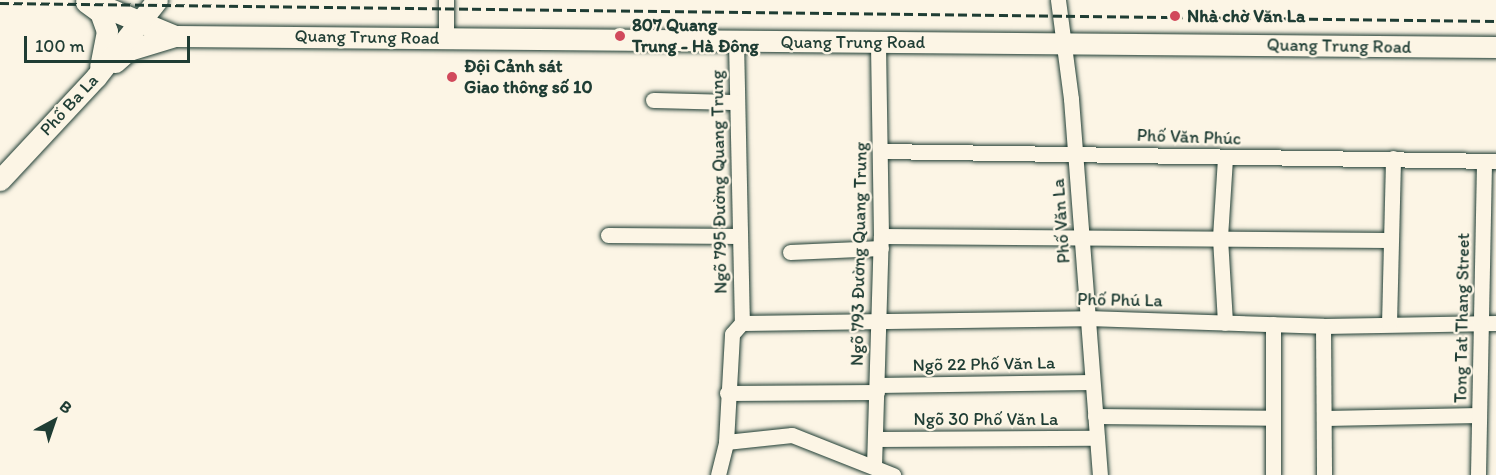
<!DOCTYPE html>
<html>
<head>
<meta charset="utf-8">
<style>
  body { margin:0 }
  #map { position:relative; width:1496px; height:475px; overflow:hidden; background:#fcf5e5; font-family:Itim,sans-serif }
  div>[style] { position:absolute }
  .roads { filter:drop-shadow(0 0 2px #1f3d34) drop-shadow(0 0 2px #1f3d34) }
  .minor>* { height:15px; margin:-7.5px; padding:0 7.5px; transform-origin:7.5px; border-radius:7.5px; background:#fcf5e5 }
  .highway>* { height:21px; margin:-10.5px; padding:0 10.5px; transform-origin:10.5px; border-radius:10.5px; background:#fcf5e5 }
  .rail>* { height:3px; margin-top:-1.5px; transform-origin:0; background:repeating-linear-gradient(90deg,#1f3d34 0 9px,transparent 0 13.5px) }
  .dots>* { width:16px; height:16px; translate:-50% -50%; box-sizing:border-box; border:3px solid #fcf5e5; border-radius:50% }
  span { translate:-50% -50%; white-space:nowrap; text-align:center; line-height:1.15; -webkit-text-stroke:4.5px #fcf5e5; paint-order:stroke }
  .poi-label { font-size:18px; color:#1f3d34; font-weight:700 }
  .left { translate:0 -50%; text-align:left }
  .street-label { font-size:18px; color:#1f3d34 }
  .north { position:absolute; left:24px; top:391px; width:60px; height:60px; -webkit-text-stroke:4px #fcf5e5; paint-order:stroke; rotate:40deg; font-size:16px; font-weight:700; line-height:24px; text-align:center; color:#1f3d34 }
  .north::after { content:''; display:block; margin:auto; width:21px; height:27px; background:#1f3d34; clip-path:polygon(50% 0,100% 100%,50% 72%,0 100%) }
  .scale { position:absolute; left:24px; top:36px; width:166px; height:27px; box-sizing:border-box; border:3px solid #1f3d34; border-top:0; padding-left:8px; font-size:18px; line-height:21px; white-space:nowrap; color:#1f3d34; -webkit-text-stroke:4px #fcf5e5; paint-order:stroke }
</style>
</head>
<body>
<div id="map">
  <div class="roads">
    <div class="minor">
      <i style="left:446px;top:0;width:38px;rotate:90deg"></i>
      <i style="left:1058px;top:0;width:100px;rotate:82.5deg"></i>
      <i style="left:1071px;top:99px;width:377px;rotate:85.6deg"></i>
      <i style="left:736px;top:41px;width:282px;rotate:88.8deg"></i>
      <i style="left:653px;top:100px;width:81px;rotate:1.4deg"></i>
      <i style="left:880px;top:151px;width:616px;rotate:0.93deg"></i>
      <i style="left:1225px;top:158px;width:80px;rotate:93.6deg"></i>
      <i style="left:1220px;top:238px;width:85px;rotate:86.6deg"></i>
      <i style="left:608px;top:235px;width:132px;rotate:0.4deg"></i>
      <i style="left:881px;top:236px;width:507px;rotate:0.45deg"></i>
      <i style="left:790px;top:252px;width:91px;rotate:-2.5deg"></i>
      <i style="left:742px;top:323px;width:345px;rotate:-0.8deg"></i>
      <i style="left:1087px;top:318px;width:236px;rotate:1.9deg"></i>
      <i style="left:1323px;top:326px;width:173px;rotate:-1deg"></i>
      <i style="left:1389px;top:324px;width:166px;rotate:-88.6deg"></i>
      <i style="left:1323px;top:326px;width:149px;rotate:89.6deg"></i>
      <i style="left:877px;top:385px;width:215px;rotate:-0.8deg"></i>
      <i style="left:727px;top:393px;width:150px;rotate:-0.4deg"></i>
      <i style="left:1095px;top:416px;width:178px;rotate:0.6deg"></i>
      <i style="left:1325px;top:418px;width:154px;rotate:-1.1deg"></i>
      <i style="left:875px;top:439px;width:222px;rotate:-0.3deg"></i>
      <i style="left:726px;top:442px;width:66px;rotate:-6.1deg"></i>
      <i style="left:792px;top:435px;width:109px;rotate:21.6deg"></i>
      <i style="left:874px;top:466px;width:230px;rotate:-88.3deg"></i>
      <i style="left:881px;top:236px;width:194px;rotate:-90.9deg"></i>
      <i style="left:718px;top:475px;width:34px;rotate:-76deg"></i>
      <i style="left:726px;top:442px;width:108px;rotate:-86.8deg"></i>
      <i style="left:732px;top:334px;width:15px;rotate:-48deg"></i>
      <i style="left:1273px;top:475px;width:151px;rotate:-90deg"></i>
      <i style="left:1478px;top:475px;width:314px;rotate:-88.9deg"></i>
    </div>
    <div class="highway">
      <i style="left:88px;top:0;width:94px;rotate:22.5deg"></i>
      <i style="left:175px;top:36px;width:1321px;rotate:0.48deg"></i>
      <i style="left:86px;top:2px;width:17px;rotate:36deg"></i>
      <i style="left:100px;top:12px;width:20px;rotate:70deg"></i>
      <i style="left:107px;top:31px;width:36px;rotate:101deg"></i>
      <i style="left:115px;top:62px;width:18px;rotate:-41deg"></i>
      <i style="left:129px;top:50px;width:48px;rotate:-16.9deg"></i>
      <i style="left:0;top:180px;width:141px;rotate:-47deg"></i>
      <i style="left:96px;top:77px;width:98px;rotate:-51.6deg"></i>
    </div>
  </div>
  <div class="rail">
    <i style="left:0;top:3px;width:1496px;rotate:0.69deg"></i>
  </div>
  <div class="dots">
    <i style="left:1175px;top:16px;background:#d1495b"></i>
    <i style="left:620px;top:36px;background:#d1495b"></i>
    <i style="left:452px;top:77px;background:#d1495b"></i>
  </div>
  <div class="poi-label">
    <span class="left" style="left:1187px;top:16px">Nhà chờ Văn La</span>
    <span class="left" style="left:632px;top:36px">807 Quang<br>Trung - Hà Đông</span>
    <span class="left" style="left:464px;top:77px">Đội Cảnh sát<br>Giao thông số 10</span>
  </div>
  <div class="street-label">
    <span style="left:367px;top:37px;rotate:1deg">Quang Trung Road</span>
    <span style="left:853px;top:42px">Quang Trung Road</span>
    <span style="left:1339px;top:46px;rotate:1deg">Quang Trung Road</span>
    <span style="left:69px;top:105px;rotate:-47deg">Phố Ba La</span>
    <span style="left:1189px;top:137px;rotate:2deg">Phố Văn Phúc</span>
    <span style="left:719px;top:182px;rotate:-91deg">Ngõ 795 Đường Quang Trung</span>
    <span style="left:1061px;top:221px;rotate:-94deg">Phố Văn La</span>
    <span style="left:859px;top:254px;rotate:-89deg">Ngõ 793 Đường Quang Trung</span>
    <span style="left:1120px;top:300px;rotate:1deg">Phố Phú La</span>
    <span style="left:1462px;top:318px;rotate:-89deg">Tong Tat Thang Street</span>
    <span style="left:984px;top:364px;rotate:-1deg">Ngõ 22 Phố Văn La</span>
    <span style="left:986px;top:419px">Ngõ 30 Phố Văn La</span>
  </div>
  <div class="north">B</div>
  <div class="scale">100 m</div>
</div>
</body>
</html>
